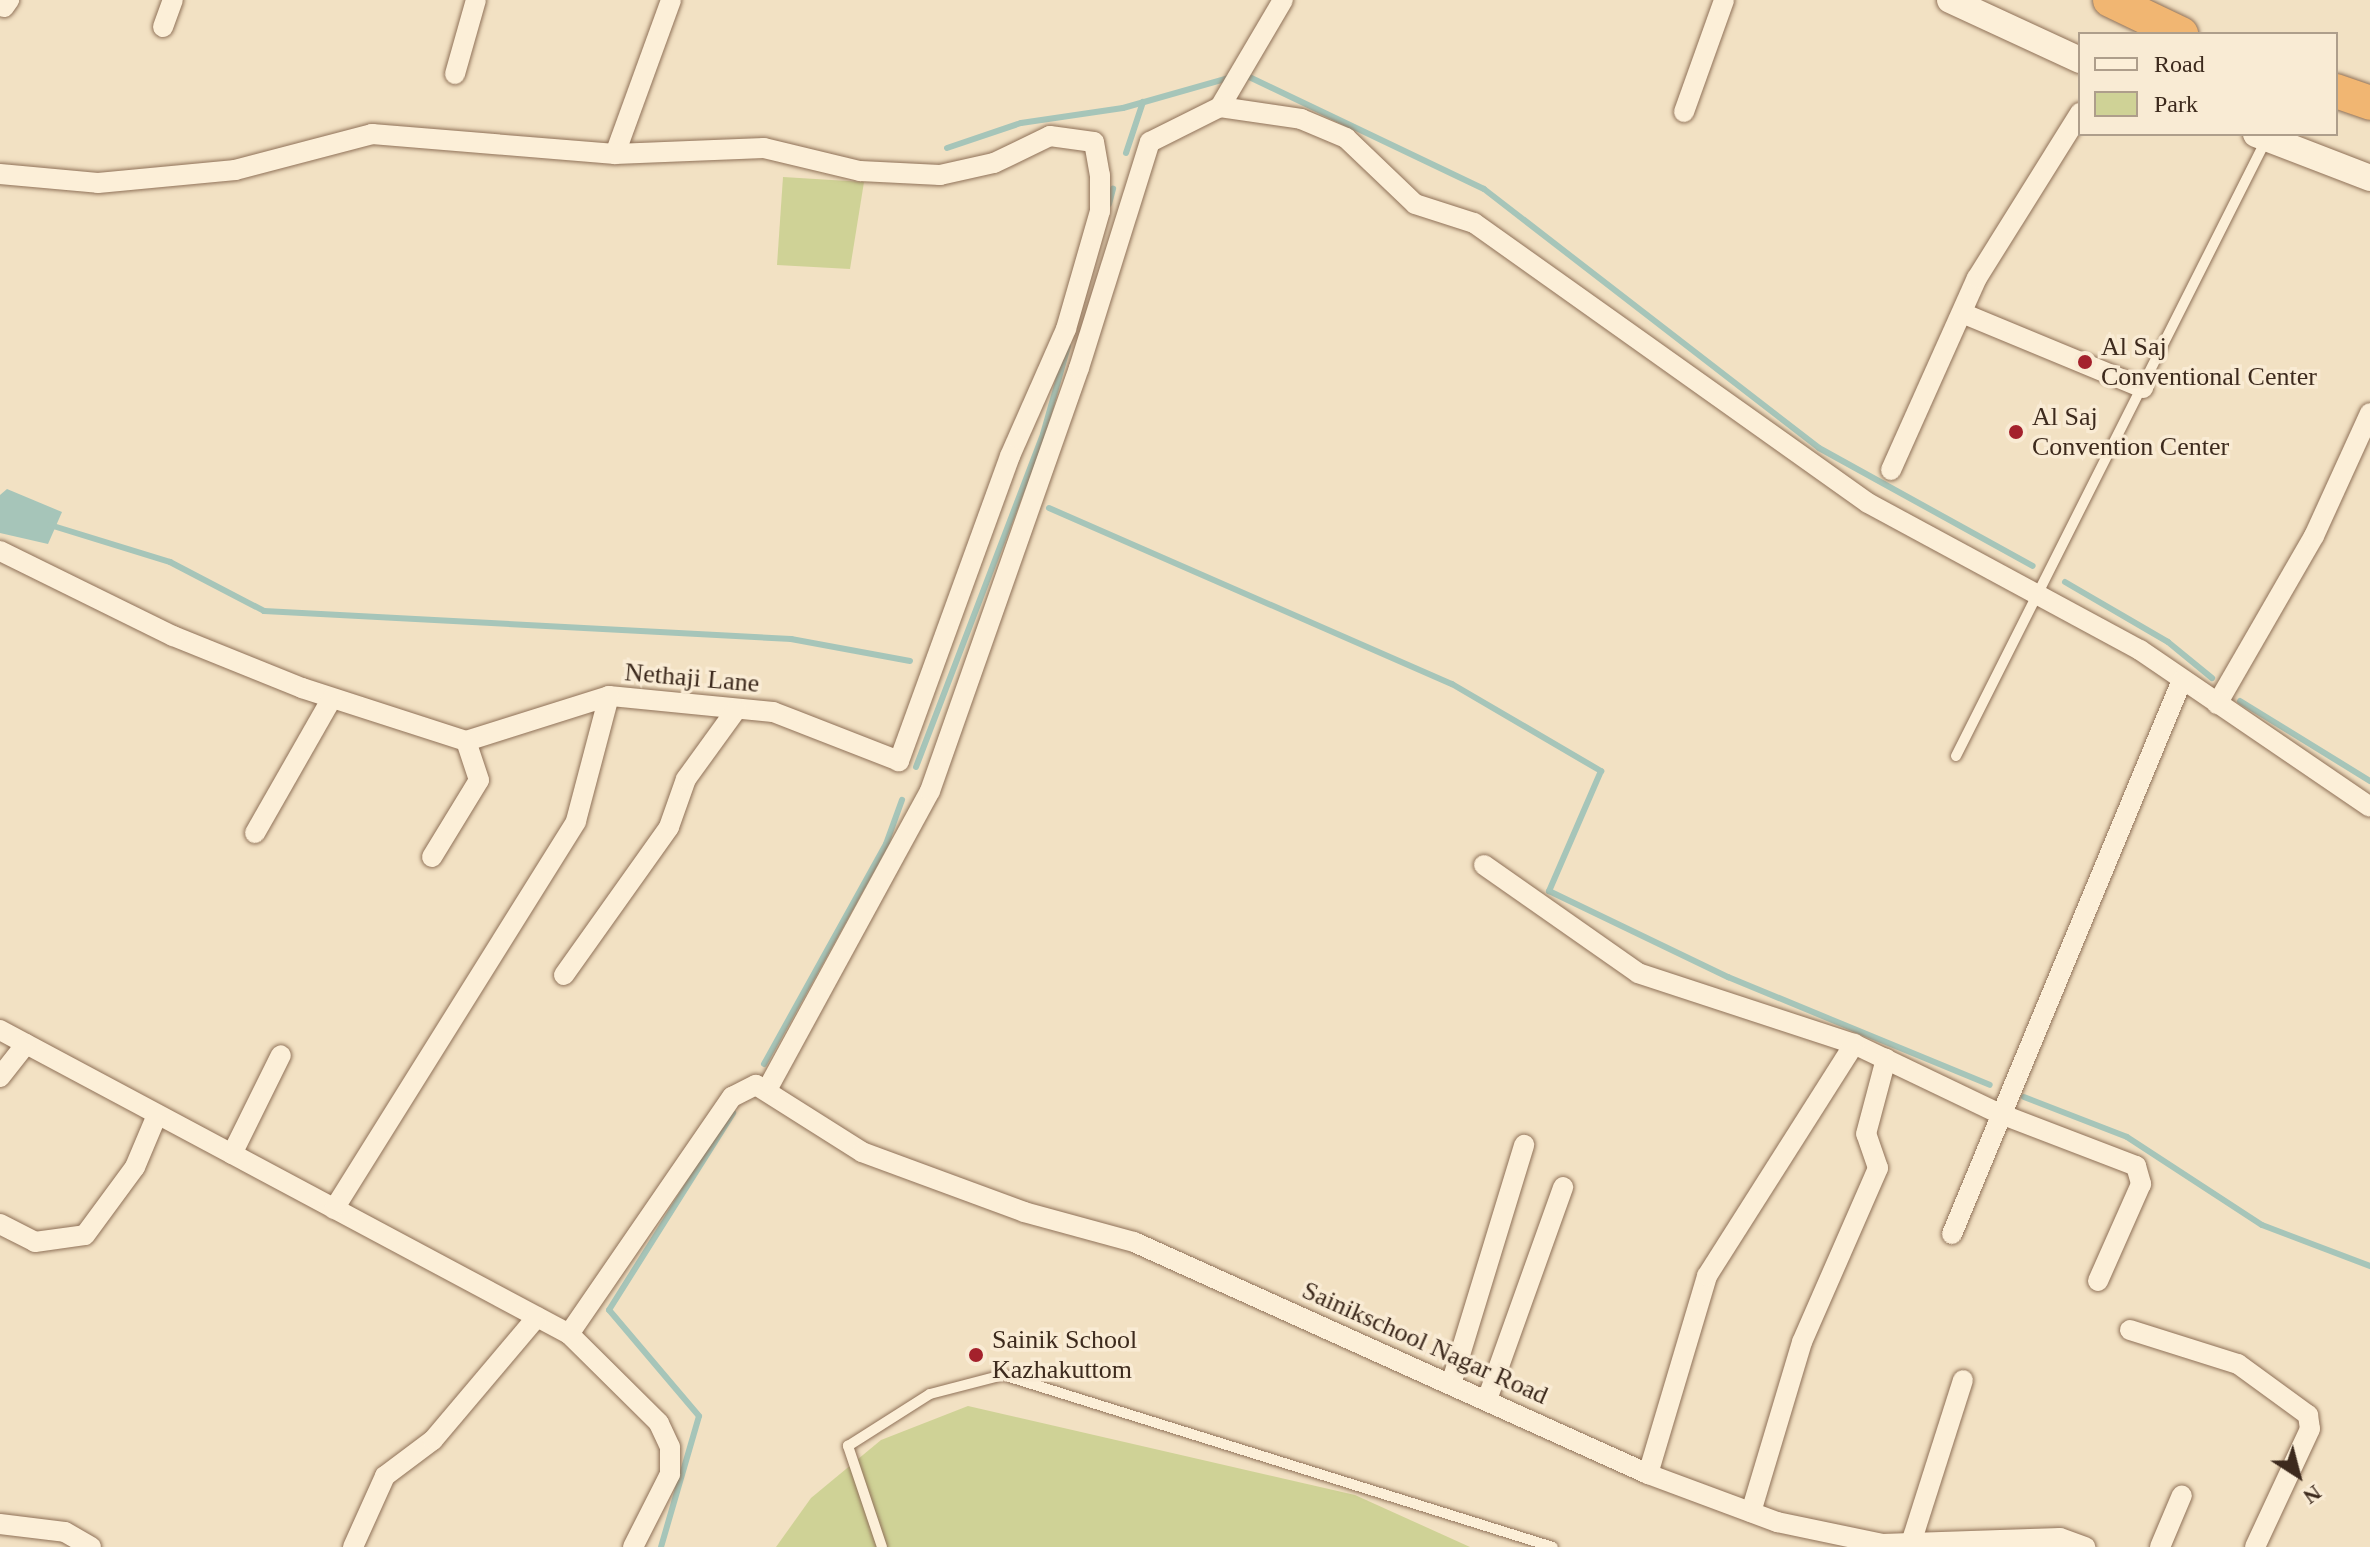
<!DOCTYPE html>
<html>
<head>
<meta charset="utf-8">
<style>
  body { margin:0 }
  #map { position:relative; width:2370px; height:1547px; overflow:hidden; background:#f2e1c3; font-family:"Times New Roman",serif }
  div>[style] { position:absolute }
  .green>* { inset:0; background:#cfd296 }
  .water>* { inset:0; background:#a6c5b9 }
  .stream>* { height:6px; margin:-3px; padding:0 3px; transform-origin:3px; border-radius:3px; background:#a6c5b9 }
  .roads { filter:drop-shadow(0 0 2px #8f7158) drop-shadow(0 0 2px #8f7158) }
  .service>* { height:10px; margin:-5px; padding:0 5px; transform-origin:5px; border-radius:5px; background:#fcefd8 }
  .minor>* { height:20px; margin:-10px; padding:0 10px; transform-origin:10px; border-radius:10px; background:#fcefd8 }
  .tertiary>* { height:26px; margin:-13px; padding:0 13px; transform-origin:13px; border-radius:13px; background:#fcefd8 }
  .trunk>* { height:34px; margin:-17px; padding:0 17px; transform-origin:17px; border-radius:17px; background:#f1b672 }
  .dots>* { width:22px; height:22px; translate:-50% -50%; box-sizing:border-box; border:4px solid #f9ebd4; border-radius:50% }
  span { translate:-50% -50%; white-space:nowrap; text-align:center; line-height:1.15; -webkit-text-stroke:7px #f9ebd4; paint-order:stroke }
  .poi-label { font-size:26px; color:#3d2a1d }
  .left { translate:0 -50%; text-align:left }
  .street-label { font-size:26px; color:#3d2a1d }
  .legend { position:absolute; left:2078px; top:32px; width:260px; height:104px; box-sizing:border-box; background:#f9ebd4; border:2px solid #ae9e8b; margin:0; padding:10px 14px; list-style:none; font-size:24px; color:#3d2a1d }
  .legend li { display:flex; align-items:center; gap:16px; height:40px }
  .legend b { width:40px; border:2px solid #ae9e8b }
  .north { position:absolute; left:2258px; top:1435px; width:80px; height:80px; -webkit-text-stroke:6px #f9ebd4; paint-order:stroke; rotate:144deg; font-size:22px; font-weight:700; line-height:32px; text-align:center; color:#3d2a1d }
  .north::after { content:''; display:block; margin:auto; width:28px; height:36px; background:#3d2a1d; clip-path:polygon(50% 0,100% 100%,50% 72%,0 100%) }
</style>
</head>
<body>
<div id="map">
  <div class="green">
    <i style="clip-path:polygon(783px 177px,864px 182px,850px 269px,777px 265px)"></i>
    <i style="clip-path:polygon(968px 1406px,1355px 1495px,1470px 1547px,776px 1547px,811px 1498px,881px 1440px)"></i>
  </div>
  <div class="water">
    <i style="clip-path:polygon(7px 489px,62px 512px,48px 544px,0 533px,0 495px)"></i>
  </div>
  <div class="stream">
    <i style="left:1243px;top:74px;width:267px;rotate:25.5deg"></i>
    <i style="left:1484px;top:189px;width:423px;rotate:37.7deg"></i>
    <i style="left:1819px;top:448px;width:244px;rotate:28.9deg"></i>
    <i style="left:947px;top:148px;width:78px;rotate:-18.7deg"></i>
    <i style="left:1021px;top:123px;width:103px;rotate:-8.4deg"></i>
    <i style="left:1123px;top:108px;width:113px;rotate:-15.9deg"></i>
    <i style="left:1126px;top:153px;width:54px;rotate:-71.6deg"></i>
    <i style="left:1109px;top:204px;width:16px;rotate:-75deg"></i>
    <i style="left:1049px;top:508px;width:440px;rotate:23.6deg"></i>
    <i style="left:1452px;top:684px;width:173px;rotate:30.3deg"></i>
    <i style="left:1601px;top:771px;width:131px;rotate:113.4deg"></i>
    <i style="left:1549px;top:891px;width:199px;rotate:25.7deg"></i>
    <i style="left:1728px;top:977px;width:283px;rotate:22.4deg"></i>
    <i style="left:50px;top:525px;width:126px;rotate:17.1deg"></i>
    <i style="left:170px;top:562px;width:106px;rotate:27.5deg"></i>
    <i style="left:264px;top:611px;width:528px;rotate:3.04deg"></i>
    <i style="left:791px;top:639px;width:121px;rotate:10.5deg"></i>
    <i style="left:2065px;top:582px;width:119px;rotate:30.2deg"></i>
    <i style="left:2168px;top:642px;width:57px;rotate:39.3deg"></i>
    <i style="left:2240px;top:701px;width:153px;rotate:31.6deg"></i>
    <i style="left:916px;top:767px;width:356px;rotate:-69.1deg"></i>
    <i style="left:1043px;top:434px;width:91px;rotate:-74.1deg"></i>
    <i style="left:764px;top:1064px;width:252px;rotate:-61deg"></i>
    <i style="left:886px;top:844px;width:47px;rotate:-70deg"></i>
    <i style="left:2024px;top:1097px;width:110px;rotate:21.2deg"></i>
    <i style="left:2127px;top:1137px;width:161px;rotate:33.1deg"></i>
    <i style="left:2262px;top:1225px;width:116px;rotate:20.8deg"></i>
    <i style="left:661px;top:1547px;width:136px;rotate:-73.8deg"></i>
    <i style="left:699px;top:1416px;width:139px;rotate:-130.3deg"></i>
    <i style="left:609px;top:1310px;width:233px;rotate:-57.8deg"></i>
  </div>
  <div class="roads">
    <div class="service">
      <i style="left:1956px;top:756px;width:690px;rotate:-63.29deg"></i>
      <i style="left:882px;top:1547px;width:107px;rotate:-108.6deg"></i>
      <i style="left:848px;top:1446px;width:97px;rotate:-32.4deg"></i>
      <i style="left:930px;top:1394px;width:75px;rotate:-14.6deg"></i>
      <i style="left:1003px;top:1375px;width:576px;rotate:17.37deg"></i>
    </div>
    <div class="minor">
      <i style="left:4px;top:7px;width:9px;rotate:-54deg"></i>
      <i style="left:163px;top:27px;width:29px;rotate:-70deg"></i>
      <i style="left:455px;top:74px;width:77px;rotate:-74.2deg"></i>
      <i style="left:1220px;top:107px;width:124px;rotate:-59.5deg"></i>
      <i style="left:1684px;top:112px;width:119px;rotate:-70.3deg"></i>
      <i style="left:615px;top:154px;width:164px;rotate:-70deg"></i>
      <i style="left:0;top:174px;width:98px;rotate:5.2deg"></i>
      <i style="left:98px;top:183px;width:138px;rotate:-5.4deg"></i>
      <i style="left:235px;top:170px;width:142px;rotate:-14.7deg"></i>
      <i style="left:372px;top:134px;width:244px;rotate:4.7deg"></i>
      <i style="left:615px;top:154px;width:149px;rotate:-2.3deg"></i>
      <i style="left:764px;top:148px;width:99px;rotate:13.5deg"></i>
      <i style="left:860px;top:171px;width:80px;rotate:2.9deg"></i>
      <i style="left:940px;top:175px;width:55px;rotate:-12.5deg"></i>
      <i style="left:994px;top:163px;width:62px;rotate:-25.7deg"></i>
      <i style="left:1050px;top:136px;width:44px;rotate:7.8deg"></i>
      <i style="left:1094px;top:142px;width:34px;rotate:80deg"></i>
      <i style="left:1100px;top:175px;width:36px;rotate:90deg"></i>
      <i style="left:1100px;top:211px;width:123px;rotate:106.1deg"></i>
      <i style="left:1066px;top:329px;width:139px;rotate:113.8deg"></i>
      <i style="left:1010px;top:456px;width:325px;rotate:110deg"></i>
      <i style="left:899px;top:761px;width:135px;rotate:-158.7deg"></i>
      <i style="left:773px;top:712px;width:165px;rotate:-174.4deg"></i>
      <i style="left:609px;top:696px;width:150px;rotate:162.5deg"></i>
      <i style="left:466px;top:741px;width:172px;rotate:-162.1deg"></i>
      <i style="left:302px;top:688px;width:139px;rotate:-158deg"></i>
      <i style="left:173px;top:636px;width:193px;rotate:-153.8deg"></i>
      <i style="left:1962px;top:313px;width:196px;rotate:22.5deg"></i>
      <i style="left:1891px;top:470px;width:210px;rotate:-65.9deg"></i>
      <i style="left:1977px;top:278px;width:195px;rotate:-58deg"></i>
      <i style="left:2217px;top:704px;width:194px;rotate:-60deg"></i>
      <i style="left:2314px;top:536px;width:135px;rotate:-65.5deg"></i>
      <i style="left:255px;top:833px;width:155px;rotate:-60.3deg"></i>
      <i style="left:432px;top:857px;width:90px;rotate:-58.6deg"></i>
      <i style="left:479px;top:780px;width:41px;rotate:-108.4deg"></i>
      <i style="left:1484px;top:865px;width:188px;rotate:35deg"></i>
      <i style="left:1638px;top:973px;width:227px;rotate:18.2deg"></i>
      <i style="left:1854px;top:1044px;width:160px;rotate:25.6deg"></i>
      <i style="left:1998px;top:1113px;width:148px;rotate:21deg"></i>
      <i style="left:2136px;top:1166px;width:19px;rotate:74deg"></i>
      <i style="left:2141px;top:1184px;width:106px;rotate:113.9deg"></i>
      <i style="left:564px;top:975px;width:181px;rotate:-54.6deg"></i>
      <i style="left:669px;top:827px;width:51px;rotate:-70.5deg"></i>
      <i style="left:686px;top:779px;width:85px;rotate:-54.1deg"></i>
      <i style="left:0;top:1030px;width:645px;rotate:28.11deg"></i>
      <i style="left:0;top:1077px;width:42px;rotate:-51.8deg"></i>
      <i style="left:768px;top:1088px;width:338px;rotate:-61.4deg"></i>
      <i style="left:930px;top:791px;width:448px;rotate:-70.6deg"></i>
      <i style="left:1079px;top:368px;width:237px;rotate:-72.6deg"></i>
      <i style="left:1150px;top:142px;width:78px;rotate:-26.6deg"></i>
      <i style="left:1220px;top:107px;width:82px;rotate:8.4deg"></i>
      <i style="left:1301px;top:119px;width:49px;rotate:22.9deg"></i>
      <i style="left:1346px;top:138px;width:95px;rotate:43.7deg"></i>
      <i style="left:1415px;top:204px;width:62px;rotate:17.9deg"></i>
      <i style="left:1474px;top:223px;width:483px;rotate:35.4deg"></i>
      <i style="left:1868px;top:503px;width:309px;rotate:28.4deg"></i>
      <i style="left:2140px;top:650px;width:278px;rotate:34.3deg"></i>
      <i style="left:232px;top:1154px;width:110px;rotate:-63.7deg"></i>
      <i style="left:334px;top:1209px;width:457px;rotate:-58deg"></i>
      <i style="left:576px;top:821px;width:129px;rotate:-75.2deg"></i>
      <i style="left:0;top:1224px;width:39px;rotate:27deg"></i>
      <i style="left:35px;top:1242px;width:50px;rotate:-8deg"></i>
      <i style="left:85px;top:1235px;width:84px;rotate:-53.7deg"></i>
      <i style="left:135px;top:1167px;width:56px;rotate:-67.1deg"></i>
      <i style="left:1952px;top:1234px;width:600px;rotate:-67.45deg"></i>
      <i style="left:2130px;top:1330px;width:113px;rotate:17.5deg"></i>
      <i style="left:2238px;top:1364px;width:87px;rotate:36.1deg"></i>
      <i style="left:2308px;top:1415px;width:14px;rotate:82deg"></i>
      <i style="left:2310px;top:1429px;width:130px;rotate:115deg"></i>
      <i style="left:1452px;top:1381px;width:247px;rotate:-73deg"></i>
      <i style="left:1488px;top:1397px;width:223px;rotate:-70.3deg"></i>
      <i style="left:1648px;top:1474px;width:207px;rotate:-73.4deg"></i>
      <i style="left:1707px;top:1276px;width:275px;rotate:-57.6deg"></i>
      <i style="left:1751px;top:1512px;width:177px;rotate:-73.3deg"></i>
      <i style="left:1802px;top:1342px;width:190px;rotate:-66.4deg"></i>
      <i style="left:1878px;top:1168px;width:36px;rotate:-109deg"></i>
      <i style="left:1866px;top:1134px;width:78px;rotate:-75.1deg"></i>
      <i style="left:0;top:1524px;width:65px;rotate:7deg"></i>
      <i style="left:65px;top:1532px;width:30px;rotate:30deg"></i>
      <i style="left:1911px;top:1543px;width:171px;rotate:-72.3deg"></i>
      <i style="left:353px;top:1547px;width:78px;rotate:-65.7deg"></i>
      <i style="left:385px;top:1476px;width:60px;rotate:-36.9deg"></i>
      <i style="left:433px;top:1440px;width:161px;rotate:-49.8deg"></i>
      <i style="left:633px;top:1547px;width:82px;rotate:-63.1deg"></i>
      <i style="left:670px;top:1474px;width:27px;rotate:-90deg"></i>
      <i style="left:670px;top:1447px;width:26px;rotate:-115deg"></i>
      <i style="left:659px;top:1423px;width:127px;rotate:-135.3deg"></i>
      <i style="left:569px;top:1334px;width:288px;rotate:-55.5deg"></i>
      <i style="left:732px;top:1097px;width:27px;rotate:-27deg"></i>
      <i style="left:756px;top:1085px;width:125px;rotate:32.3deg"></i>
      <i style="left:862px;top:1152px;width:173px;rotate:20.3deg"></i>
      <i style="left:1024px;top:1212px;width:114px;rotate:15.3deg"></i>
      <i style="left:1134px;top:1242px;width:564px;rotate:24.29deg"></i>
      <i style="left:1648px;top:1474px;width:138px;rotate:20.4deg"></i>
      <i style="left:1777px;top:1522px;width:107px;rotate:11.8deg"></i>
      <i style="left:1882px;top:1544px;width:178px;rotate:-1.9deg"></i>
      <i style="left:2060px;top:1538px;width:27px;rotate:20deg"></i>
      <i style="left:2160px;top:1547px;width:56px;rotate:-67.1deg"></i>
    </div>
    <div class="tertiary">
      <i style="left:1950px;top:0;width:143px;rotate:24.8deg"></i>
      <i style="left:2256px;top:134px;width:122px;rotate:21.1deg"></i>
    </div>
    <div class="trunk">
      <i style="left:2110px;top:0;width:79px;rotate:25.6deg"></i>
      <i style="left:2336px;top:91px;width:36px;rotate:19deg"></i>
    </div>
  </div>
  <div class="dots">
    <i style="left:2085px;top:362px;background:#a4212c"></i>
    <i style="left:2016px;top:432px;background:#a4212c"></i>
    <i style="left:976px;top:1355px;background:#a4212c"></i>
  </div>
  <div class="poi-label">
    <span class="left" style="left:2101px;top:362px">Al Saj<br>Conventional Center</span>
    <span class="left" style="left:2032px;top:432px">Al Saj<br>Convention Center</span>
    <span class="left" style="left:992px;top:1355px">Sainik School<br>Kazhakuttom</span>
  </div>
  <div class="street-label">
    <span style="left:692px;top:678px;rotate:5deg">Nethaji Lane</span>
    <span style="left:1425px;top:1343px;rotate:24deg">Sainikschool Nagar Road</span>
  </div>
  <ul class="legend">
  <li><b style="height:10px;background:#fcefd8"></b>Road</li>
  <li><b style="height:22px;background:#cfd296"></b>Park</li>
  </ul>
  <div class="north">N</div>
</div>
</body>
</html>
